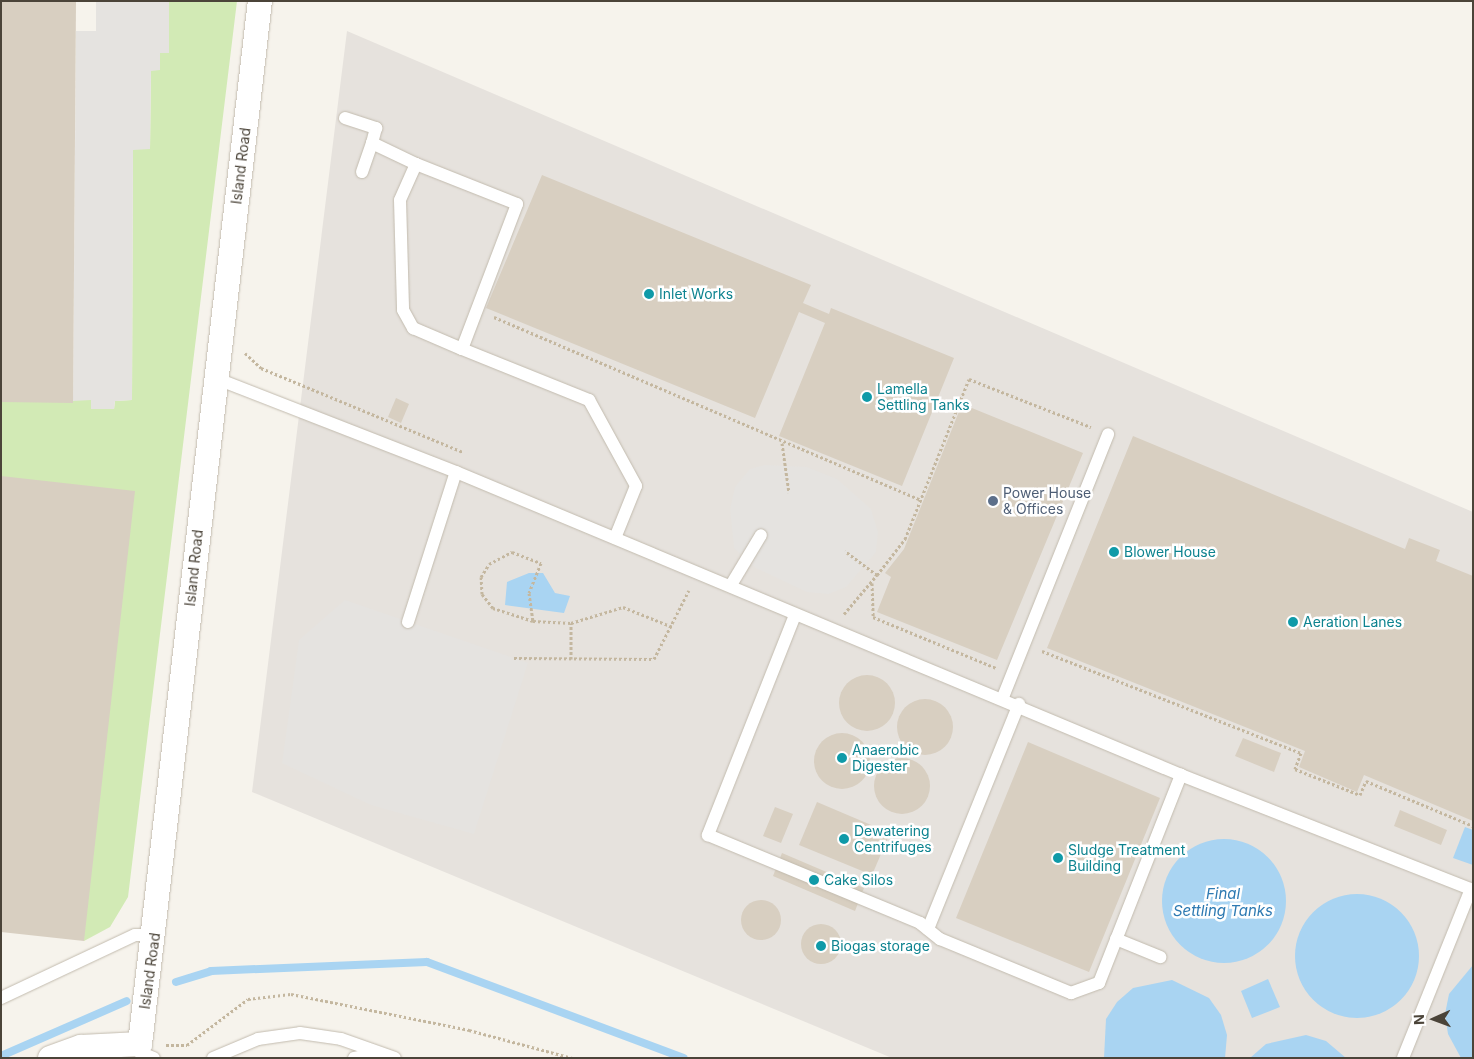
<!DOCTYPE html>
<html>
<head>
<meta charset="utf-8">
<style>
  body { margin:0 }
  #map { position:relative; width:1474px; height:1059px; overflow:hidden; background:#f6f3ec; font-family:Inter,sans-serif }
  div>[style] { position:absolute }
  .industrial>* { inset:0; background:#e6e2dd }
  .green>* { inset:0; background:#d2eab5 }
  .parking>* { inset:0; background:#e5e3e0 }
  .water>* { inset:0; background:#a9d4f2 }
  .round { border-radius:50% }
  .stream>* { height:8px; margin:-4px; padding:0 4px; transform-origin:4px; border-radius:4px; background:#a9d4f2 }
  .building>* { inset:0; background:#d8cfc1 }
  .path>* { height:3px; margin-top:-1.5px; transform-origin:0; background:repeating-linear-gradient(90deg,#c4b79f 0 2.5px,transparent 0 5px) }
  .roads { filter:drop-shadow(0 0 1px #c2bbae) drop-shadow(0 0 1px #c2bbae) }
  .lane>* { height:12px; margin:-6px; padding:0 6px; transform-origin:6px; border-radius:6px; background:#fff }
  .street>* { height:24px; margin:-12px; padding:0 12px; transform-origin:12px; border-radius:12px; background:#fff }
  .dots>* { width:14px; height:14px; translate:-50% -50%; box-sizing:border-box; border:2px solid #fff; border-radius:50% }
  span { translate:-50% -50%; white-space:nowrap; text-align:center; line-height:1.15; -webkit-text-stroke:5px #fff; paint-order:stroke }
  .street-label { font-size:14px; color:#4b4439 }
  .culture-label { font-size:14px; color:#0d838f }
  .left { translate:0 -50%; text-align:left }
  .service-label { font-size:14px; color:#4e5e75 }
  .water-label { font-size:15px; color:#2e7ab2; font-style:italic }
  .frame { position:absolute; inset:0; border:2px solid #4b4439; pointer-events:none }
  .north { position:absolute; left:1409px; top:994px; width:50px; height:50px; -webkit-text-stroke:4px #fff; paint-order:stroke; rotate:268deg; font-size:14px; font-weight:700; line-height:20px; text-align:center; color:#4b4439 }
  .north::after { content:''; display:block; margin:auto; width:18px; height:22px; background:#4b4439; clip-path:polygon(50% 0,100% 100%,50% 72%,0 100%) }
</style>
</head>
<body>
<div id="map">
  <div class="industrial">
    <i style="clip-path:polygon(347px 31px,1473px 512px,1473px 1058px,892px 1058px,252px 792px)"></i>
  </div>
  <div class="green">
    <i style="clip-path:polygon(169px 1px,237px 1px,128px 897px,110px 927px,84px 941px,1px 476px,1px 402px,91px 399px,92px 409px,114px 409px,115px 401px,132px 400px,133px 149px,150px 149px,151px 70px,160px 53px,169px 53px)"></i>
  </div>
  <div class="parking">
    <i style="clip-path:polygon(96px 1px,169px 1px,169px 53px,160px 53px,160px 70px,151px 71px,150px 149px,133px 150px,132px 400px,115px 401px,114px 409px,91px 409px,91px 400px,73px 401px,76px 31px,96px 31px)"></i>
    <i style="clip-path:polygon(765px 465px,807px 467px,837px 479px,871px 509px,878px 532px,876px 552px,846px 587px,828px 594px,807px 592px,756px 568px,734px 548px,730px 509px,735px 487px,750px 469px)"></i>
    <i style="clip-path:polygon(345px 600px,528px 663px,474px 834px,371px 805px,282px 763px,299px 640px)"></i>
  </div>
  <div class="water">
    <i style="clip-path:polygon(529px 573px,543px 573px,555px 593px,570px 596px,564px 613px,505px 605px,507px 582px)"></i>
    <i style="clip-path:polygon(1465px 827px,1473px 830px,1473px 865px,1453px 858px)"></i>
    <i class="round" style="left:1162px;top:839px;width:124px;height:124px"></i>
    <i class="round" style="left:1295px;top:894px;width:124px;height:124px"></i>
    <i style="clip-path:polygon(1473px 965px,1473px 1058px,1461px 1058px,1448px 1034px,1445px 1014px,1449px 994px)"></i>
    <i style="clip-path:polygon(1268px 979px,1280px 1007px,1252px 1018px,1241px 991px)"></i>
    <i style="clip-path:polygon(1172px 980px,1209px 998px,1221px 1015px,1227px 1035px,1225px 1058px,1104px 1058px,1106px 1019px,1117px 1002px,1133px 988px)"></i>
    <i style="clip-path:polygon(1306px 1035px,1326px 1041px,1346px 1058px,1250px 1058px,1266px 1044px)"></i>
  </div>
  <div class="stream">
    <i style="left:176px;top:982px;width:37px;rotate:-17deg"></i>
    <i style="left:211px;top:971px;width:216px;rotate:-2.4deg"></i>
    <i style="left:427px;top:962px;width:274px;rotate:20.5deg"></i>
    <i style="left:1px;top:1056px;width:137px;rotate:-23.6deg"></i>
  </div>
  <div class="building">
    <i style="clip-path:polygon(1px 1px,76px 1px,73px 403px,1px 402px)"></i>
    <i style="clip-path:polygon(542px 175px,811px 285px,803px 303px,829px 314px,831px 308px,954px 358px,902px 486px,779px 436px,825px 323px,799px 312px,755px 418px,486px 308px)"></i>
    <i style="clip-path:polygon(396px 398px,409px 404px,401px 423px,388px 417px)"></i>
    <i style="clip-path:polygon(962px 404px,1083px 453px,997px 660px,877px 612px,891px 577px,885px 573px,904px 549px)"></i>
    <i style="clip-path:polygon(1133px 436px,1405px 549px,1409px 538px,1440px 550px,1436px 561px,1473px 576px,1473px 821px,1364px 775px,1357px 792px,1299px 767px,1305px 751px,1047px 648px)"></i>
    <i style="clip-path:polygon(1px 476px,135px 491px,84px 941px,1px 932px)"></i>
    <i class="round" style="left:839px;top:675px;width:56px;height:56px"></i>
    <i class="round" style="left:897px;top:699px;width:56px;height:56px"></i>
    <i class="round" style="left:814px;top:733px;width:56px;height:56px"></i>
    <i style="clip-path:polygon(1243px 738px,1281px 753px,1274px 772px,1235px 756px)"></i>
    <i style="clip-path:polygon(1028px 742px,1160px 798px,1089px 972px,956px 918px)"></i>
    <i class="round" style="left:874px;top:758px;width:56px;height:56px"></i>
    <i style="clip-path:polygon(817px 802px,890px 833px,872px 875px,799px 845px)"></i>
    <i style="clip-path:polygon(775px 807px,793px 814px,781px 843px,763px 836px)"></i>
    <i style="clip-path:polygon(1400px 810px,1447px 830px,1441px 845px,1394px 826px)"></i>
    <i style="clip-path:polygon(782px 853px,864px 888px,855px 911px,773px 876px)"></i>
    <i class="round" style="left:741px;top:900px;width:40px;height:40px"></i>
    <i class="round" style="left:801px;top:924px;width:40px;height:40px"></i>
  </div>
  <div class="path">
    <i style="left:494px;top:317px;width:465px;rotate:23.2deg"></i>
    <i style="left:245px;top:353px;width:22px;rotate:43deg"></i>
    <i style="left:261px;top:368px;width:219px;rotate:22.6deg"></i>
    <i style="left:782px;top:443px;width:50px;rotate:82deg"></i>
    <i style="left:877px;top:575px;width:46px;rotate:-52.1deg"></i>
    <i style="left:905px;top:539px;width:172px;rotate:-68.2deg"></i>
    <i style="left:969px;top:379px;width:131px;rotate:21.5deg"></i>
    <i style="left:872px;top:583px;width:34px;rotate:88deg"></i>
    <i style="left:873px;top:617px;width:133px;rotate:22.5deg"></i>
    <i style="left:844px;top:614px;width:51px;rotate:-49.8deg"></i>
    <i style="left:877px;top:575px;width:40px;rotate:-143deg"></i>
    <i style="left:533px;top:621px;width:42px;rotate:-162deg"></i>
    <i style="left:493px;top:608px;width:18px;rotate:-128deg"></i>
    <i style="left:482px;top:594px;width:17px;rotate:-93deg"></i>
    <i style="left:481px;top:577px;width:15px;rotate:-58deg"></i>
    <i style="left:489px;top:564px;width:26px;rotate:-28deg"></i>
    <i style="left:512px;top:552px;width:31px;rotate:21deg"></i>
    <i style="left:541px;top:563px;width:32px;rotate:112deg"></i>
    <i style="left:529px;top:593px;width:28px;rotate:82deg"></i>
    <i style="left:533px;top:621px;width:38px;rotate:3deg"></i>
    <i style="left:1042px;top:651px;width:278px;rotate:21.5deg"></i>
    <i style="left:1301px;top:753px;width:17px;rotate:111deg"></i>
    <i style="left:1295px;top:769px;width:70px;rotate:21.8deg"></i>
    <i style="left:1360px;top:795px;width:15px;rotate:-67deg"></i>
    <i style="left:1366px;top:781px;width:116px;rotate:22.8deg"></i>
    <i style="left:514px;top:658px;width:140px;rotate:0.4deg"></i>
    <i style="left:654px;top:659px;width:77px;rotate:-63.1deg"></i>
    <i style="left:571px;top:659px;width:36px;rotate:-90deg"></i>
    <i style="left:571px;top:623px;width:54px;rotate:-17.1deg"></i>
    <i style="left:623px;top:607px;width:54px;rotate:21.8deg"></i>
    <i style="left:166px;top:1045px;width:21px"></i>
    <i style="left:187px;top:1045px;width:76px;rotate:-37deg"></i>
    <i style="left:248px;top:999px;width:43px;rotate:-6.6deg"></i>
    <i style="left:291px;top:994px;width:182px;rotate:11.4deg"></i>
    <i style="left:469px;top:1030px;width:107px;rotate:15.2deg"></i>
  </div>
  <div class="roads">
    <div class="lane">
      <i style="left:345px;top:118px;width:33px;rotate:18deg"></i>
      <i style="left:376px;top:128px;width:16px;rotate:105deg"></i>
      <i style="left:362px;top:172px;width:31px;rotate:-71deg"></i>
      <i style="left:372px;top:143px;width:49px;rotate:25.5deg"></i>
      <i style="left:462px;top:349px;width:155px;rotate:-69.2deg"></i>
      <i style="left:517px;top:204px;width:109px;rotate:-158.4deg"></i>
      <i style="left:416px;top:164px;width:39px;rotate:114deg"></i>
      <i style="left:400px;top:200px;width:110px;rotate:88.4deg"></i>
      <i style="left:403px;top:310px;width:21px;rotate:61deg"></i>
      <i style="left:413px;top:328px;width:53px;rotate:23.2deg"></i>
      <i style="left:462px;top:349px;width:137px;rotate:21.9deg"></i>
      <i style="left:589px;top:400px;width:98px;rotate:61.3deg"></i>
      <i style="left:636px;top:486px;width:56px;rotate:112deg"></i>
      <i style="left:215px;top:378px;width:259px;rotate:21.3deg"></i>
      <i style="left:456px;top:472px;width:786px;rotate:22.68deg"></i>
      <i style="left:1181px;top:775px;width:314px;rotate:21.5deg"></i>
      <i style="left:731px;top:585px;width:58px;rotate:-59deg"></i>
      <i style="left:795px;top:615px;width:237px;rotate:111.6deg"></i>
      <i style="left:708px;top:835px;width:230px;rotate:22.5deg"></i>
      <i style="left:920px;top:923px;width:26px;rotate:39deg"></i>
      <i style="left:940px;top:939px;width:142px;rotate:22.4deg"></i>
      <i style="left:1071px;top:993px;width:30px;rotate:-20deg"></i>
      <i style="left:1099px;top:983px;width:224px;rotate:-68.5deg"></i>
      <i style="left:408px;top:622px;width:157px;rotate:-72.3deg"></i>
      <i style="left:1003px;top:697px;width:283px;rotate:-68.2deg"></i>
      <i style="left:928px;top:929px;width:243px;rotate:-68deg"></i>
      <i style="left:1116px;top:939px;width:48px;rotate:22.2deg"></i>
      <i style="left:1px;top:998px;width:148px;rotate:-25.2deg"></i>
      <i style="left:135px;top:935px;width:21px"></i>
      <i style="left:139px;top:1052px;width:16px;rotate:22deg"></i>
      <i style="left:213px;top:1058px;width:49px;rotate:-22.9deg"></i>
      <i style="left:258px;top:1039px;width:42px;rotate:-8.1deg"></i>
      <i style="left:300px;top:1033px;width:41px;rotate:8.3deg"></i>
      <i style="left:341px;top:1039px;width:57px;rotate:19.4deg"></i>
      <i style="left:354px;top:1058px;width:25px;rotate:-11deg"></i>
      <i style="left:1403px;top:1058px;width:182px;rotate:-68.1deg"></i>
    </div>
    <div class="street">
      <i style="left:50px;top:1058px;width:33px;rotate:-20deg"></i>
      <i style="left:81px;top:1047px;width:59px;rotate:-2.9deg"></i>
      <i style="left:140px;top:1044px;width:1050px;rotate:-83.44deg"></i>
    </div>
  </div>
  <div class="dots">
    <i style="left:649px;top:294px;background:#0f9aa8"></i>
    <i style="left:867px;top:397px;background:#0f9aa8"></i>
    <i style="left:993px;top:501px;background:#5c6f8a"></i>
    <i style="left:1114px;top:552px;background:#0f9aa8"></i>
    <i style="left:1293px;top:622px;background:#0f9aa8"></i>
    <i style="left:842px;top:758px;background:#0f9aa8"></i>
    <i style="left:844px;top:839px;background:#0f9aa8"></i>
    <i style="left:1058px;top:858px;background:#0f9aa8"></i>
    <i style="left:814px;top:880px;background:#0f9aa8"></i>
    <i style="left:821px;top:946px;background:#0f9aa8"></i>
  </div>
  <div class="street-label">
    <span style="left:241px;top:166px;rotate:-83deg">Island Road</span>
    <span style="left:194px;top:568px;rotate:-84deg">Island Road</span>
    <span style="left:150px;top:971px;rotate:-82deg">Island Road</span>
  </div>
  <div class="culture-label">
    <span class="left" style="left:659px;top:294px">Inlet Works</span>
    <span class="left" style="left:877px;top:397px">Lamella<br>Settling Tanks</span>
    <span class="left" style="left:1124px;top:552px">Blower House</span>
    <span class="left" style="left:1303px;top:622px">Aeration Lanes</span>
    <span class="left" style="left:852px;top:758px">Anaerobic<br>Digester</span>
    <span class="left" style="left:854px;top:839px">Dewatering<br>Centrifuges</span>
    <span class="left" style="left:1068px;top:858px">Sludge Treatment<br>Building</span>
    <span class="left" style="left:824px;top:880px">Cake Silos</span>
    <span class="left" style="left:831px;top:946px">Biogas storage</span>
  </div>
  <div class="service-label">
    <span class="left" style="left:1003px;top:501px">Power House<br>&amp; Offices</span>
  </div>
  <div class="water-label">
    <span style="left:1223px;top:902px">Final<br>Settling Tanks</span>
  </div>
  <div class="frame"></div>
  <div class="north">N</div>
</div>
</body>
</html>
